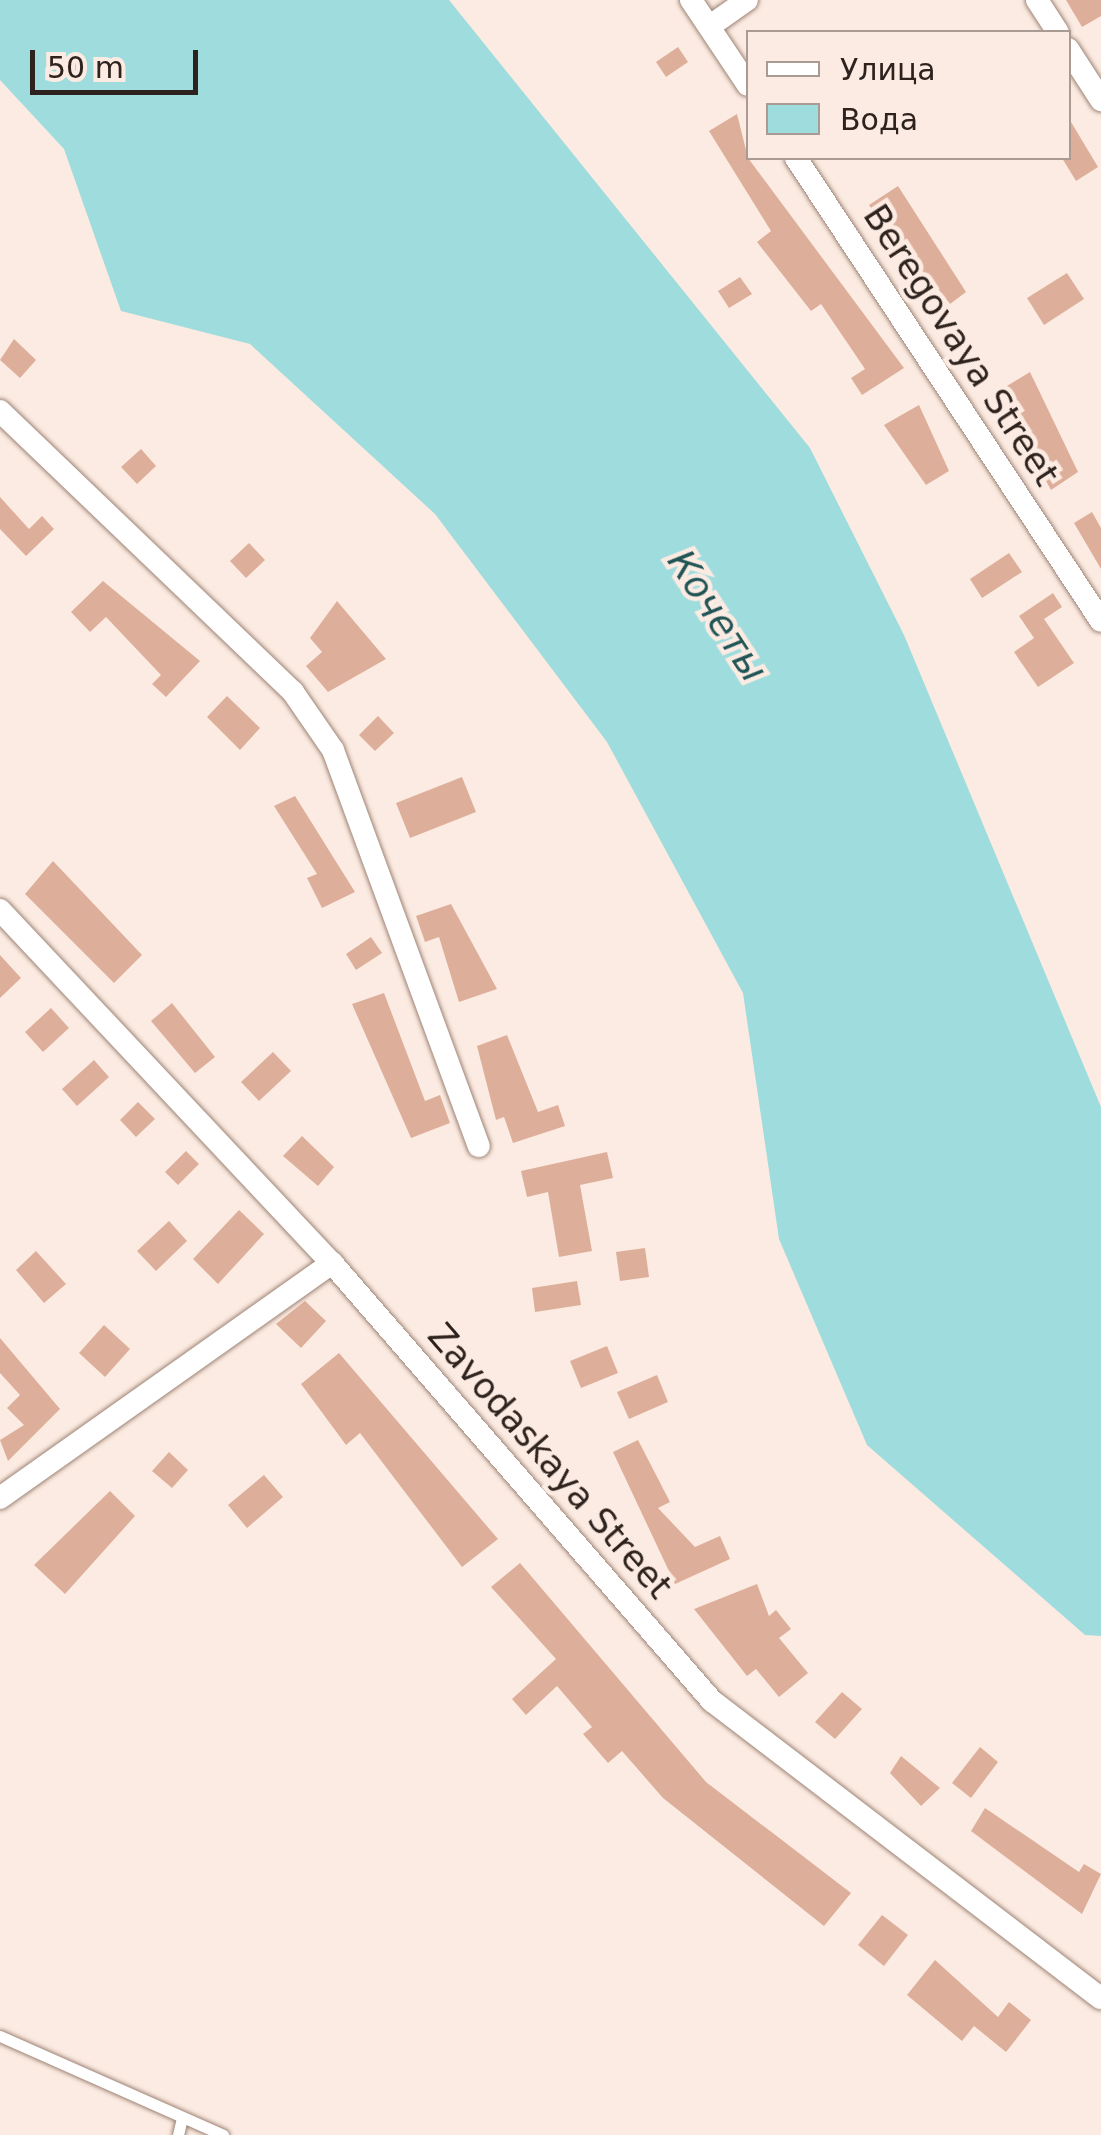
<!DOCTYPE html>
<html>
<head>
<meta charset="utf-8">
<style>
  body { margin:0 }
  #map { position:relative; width:1101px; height:2135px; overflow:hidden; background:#fcebe2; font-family:"DejaVu Sans",sans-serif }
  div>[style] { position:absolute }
  .water>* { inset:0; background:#9fdcdd }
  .building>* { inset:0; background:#ddaf9a }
  .roads { filter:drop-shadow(0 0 2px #9d8375) drop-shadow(0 0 2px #9d8375) }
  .lane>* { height:11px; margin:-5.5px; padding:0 5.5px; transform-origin:5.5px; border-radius:5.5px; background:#fff }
  .street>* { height:22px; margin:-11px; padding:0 11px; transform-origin:11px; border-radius:11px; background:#fff }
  span { translate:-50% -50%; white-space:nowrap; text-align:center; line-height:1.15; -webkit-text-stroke:9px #fcebe2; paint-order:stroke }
  .street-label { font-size:35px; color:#2d221d }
  .water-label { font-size:38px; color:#205455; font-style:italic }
  .legend { position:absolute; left:746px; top:30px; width:325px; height:130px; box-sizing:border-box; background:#fcebe2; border:2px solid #a99b93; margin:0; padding:12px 18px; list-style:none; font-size:30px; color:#2d221d }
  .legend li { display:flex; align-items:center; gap:20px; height:50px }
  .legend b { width:50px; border:2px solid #a99b93 }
  .scale { position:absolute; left:30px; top:50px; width:168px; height:45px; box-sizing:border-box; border:5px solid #2d221d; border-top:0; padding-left:12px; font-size:30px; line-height:35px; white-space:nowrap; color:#2d221d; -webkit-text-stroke:8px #fcebe2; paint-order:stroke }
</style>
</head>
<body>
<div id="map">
  <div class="water">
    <i style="clip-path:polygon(0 0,449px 0,810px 448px,904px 635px,1101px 1107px,1101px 1636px,1085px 1635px,867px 1445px,779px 1239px,743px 993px,607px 742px,435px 514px,250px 344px,121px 311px,64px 149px,0 80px)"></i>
  </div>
  <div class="building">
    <i style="clip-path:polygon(1066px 0,1101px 0,1101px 16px,1082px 27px)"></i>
    <i style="clip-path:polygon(678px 47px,688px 62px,666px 77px,656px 62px)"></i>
    <i style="clip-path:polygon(737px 114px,748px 158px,904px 368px,862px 395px,851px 378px,865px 369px,821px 304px,811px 311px,757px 242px,771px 231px,709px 131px)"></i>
    <i style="clip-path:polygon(1068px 117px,1098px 167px,1076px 181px,1062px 158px)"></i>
    <i style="clip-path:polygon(898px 186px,966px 292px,950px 304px,928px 276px,920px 281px,869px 205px)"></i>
    <i style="clip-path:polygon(1067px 273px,1084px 299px,1044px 325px,1027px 298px)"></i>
    <i style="clip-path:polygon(740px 277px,752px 294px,729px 308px,718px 291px)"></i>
    <i style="clip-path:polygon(14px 339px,36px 360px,20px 378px,0 360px)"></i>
    <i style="clip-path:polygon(1030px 372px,1078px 472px,1051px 490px,997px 392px)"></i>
    <i style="clip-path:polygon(919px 405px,949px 471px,926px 485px,884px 425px)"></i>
    <i style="clip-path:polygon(141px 449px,156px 466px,137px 484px,121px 467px)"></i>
    <i style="clip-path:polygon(0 497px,29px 529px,42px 516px,54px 529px,26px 556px,0 529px)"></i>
    <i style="clip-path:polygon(1092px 512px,1101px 528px,1101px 569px,1074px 523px)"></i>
    <i style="clip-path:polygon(249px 543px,265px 560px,246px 578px,230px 561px)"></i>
    <i style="clip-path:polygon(1009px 553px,1022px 572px,982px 598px,970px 579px)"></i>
    <i style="clip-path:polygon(103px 581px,200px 661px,166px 697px,152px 684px,161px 675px,106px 617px,90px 632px,71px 612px)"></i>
    <i style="clip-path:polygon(1053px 593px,1062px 607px,1044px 619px,1074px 663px,1038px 687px,1014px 652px,1034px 638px,1019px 616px)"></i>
    <i style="clip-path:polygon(337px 601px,386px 659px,328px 692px,306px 666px,322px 652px,310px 638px)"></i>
    <i style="clip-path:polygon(227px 696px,260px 728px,240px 750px,207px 717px)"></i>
    <i style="clip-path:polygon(378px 716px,394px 733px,375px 751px,359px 735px)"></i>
    <i style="clip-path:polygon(462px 777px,476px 812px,410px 838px,396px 803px)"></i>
    <i style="clip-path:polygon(295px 796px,355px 892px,322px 908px,307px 878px,317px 874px,274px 806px)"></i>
    <i style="clip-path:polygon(53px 861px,142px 955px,114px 983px,25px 894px)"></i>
    <i style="clip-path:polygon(451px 904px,497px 989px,459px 1002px,439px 937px,425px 942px,416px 916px)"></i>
    <i style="clip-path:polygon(371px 937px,382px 953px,356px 970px,346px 954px)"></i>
    <i style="clip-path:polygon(0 955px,21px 978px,0 998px)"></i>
    <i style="clip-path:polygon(384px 993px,425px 1101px,440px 1095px,450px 1123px,411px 1138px,352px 1004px)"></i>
    <i style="clip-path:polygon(172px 1003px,215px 1057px,195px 1073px,151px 1021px)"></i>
    <i style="clip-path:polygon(51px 1008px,69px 1028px,43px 1052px,25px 1032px)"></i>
    <i style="clip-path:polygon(507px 1035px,538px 1112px,558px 1105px,565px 1126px,513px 1143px,504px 1117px,496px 1120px,477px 1046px)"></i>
    <i style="clip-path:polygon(273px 1052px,291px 1071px,259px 1101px,241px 1082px)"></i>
    <i style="clip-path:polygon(94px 1060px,109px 1077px,77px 1106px,62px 1089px)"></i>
    <i style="clip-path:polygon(138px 1102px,155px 1119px,136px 1137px,120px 1120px)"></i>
    <i style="clip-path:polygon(302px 1136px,334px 1167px,318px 1186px,283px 1156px)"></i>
    <i style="clip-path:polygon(186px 1151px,199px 1164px,178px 1185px,165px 1172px)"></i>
    <i style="clip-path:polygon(607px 1152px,613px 1178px,580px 1185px,592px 1251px,559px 1257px,548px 1192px,527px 1197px,521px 1171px)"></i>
    <i style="clip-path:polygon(239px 1210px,264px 1234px,218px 1284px,193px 1259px)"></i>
    <i style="clip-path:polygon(169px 1221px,187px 1241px,156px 1271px,137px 1251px)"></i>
    <i style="clip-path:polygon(645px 1248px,649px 1277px,620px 1281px,616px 1252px)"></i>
    <i style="clip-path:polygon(36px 1251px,66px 1284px,44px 1303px,16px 1270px)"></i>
    <i style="clip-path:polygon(577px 1281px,581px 1305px,535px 1312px,532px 1288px)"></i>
    <i style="clip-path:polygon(305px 1301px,326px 1321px,301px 1348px,276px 1324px)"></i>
    <i style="clip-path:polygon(104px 1325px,130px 1349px,105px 1377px,79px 1353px)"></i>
    <i style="clip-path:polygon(0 1338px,60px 1409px,8px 1461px,0 1440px,24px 1425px,7px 1408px,20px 1395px,0 1373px)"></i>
    <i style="clip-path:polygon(607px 1346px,618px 1373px,581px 1388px,570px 1361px)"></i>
    <i style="clip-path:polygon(339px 1353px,498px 1539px,462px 1567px,360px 1433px,346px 1445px,301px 1384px)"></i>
    <i style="clip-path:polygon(657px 1375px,668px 1402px,629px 1419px,617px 1392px)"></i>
    <i style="clip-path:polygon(638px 1440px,670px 1502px,658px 1508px,695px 1547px,720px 1536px,730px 1559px,675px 1584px,613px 1452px)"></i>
    <i style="clip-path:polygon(169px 1452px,188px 1470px,172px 1488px,152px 1471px)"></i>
    <i style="clip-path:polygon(264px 1475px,283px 1497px,247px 1528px,228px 1505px)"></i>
    <i style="clip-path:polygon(110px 1491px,135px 1516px,65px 1594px,34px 1565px)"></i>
    <i style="clip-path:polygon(520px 1563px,706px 1782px,851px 1893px,824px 1926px,663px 1798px,622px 1751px,608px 1763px,583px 1734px,592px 1727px,557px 1686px,526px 1715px,512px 1699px,556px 1659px,491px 1587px)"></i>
    <i style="clip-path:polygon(757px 1584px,769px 1616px,776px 1610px,791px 1629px,779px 1638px,808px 1673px,779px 1697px,756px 1669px,747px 1676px,694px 1609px)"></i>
    <i style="clip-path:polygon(842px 1692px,862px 1709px,835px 1739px,815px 1722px)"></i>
    <i style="clip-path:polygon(980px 1747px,998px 1762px,971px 1798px,952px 1783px)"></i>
    <i style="clip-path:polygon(901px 1756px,940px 1788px,921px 1806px,890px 1773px)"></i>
    <i style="clip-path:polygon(985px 1808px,1079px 1872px,1084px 1864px,1101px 1874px,1082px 1914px,971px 1831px)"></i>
    <i style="clip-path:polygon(882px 1915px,908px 1935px,884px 1966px,858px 1945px)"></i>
    <i style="clip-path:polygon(935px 1960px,998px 2017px,1009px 2002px,1031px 2020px,1006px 2052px,974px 2026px,962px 2041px,907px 1995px)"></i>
  </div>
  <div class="roads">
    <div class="lane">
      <i style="left:0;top:2036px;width:244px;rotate:23.9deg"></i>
      <i style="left:178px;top:2135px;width:18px;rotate:-77deg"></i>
    </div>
    <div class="street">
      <i style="left:691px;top:0;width:102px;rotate:56.2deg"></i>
      <i style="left:1037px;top:0;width:38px;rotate:57deg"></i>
      <i style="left:710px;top:26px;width:45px;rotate:-35.1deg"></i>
      <i style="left:1068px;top:49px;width:61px;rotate:57.1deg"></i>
      <i style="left:796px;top:158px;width:554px;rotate:56.63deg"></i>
      <i style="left:0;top:411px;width:406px;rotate:43.8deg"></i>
      <i style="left:293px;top:692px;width:70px;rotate:55.4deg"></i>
      <i style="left:333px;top:750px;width:422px;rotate:69.8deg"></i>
      <i style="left:0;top:910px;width:485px;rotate:46.8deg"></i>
      <i style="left:332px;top:1263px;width:580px;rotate:49.06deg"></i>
      <i style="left:712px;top:1701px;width:489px;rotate:37.4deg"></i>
      <i style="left:0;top:1498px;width:407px;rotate:-35.3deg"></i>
    </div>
  </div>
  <div class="street-label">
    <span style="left:961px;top:345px;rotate:57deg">Beregovaya Street</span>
    <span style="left:550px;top:1461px;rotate:49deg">Zavodaskaya Street</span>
  </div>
  <div class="water-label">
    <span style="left:717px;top:616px;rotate:57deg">Кочеты</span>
  </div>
  <ul class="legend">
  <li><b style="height:12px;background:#fff"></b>Улица</li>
  <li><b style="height:28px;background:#9fdcdd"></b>Вода</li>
  </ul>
  <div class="scale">50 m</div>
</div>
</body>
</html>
